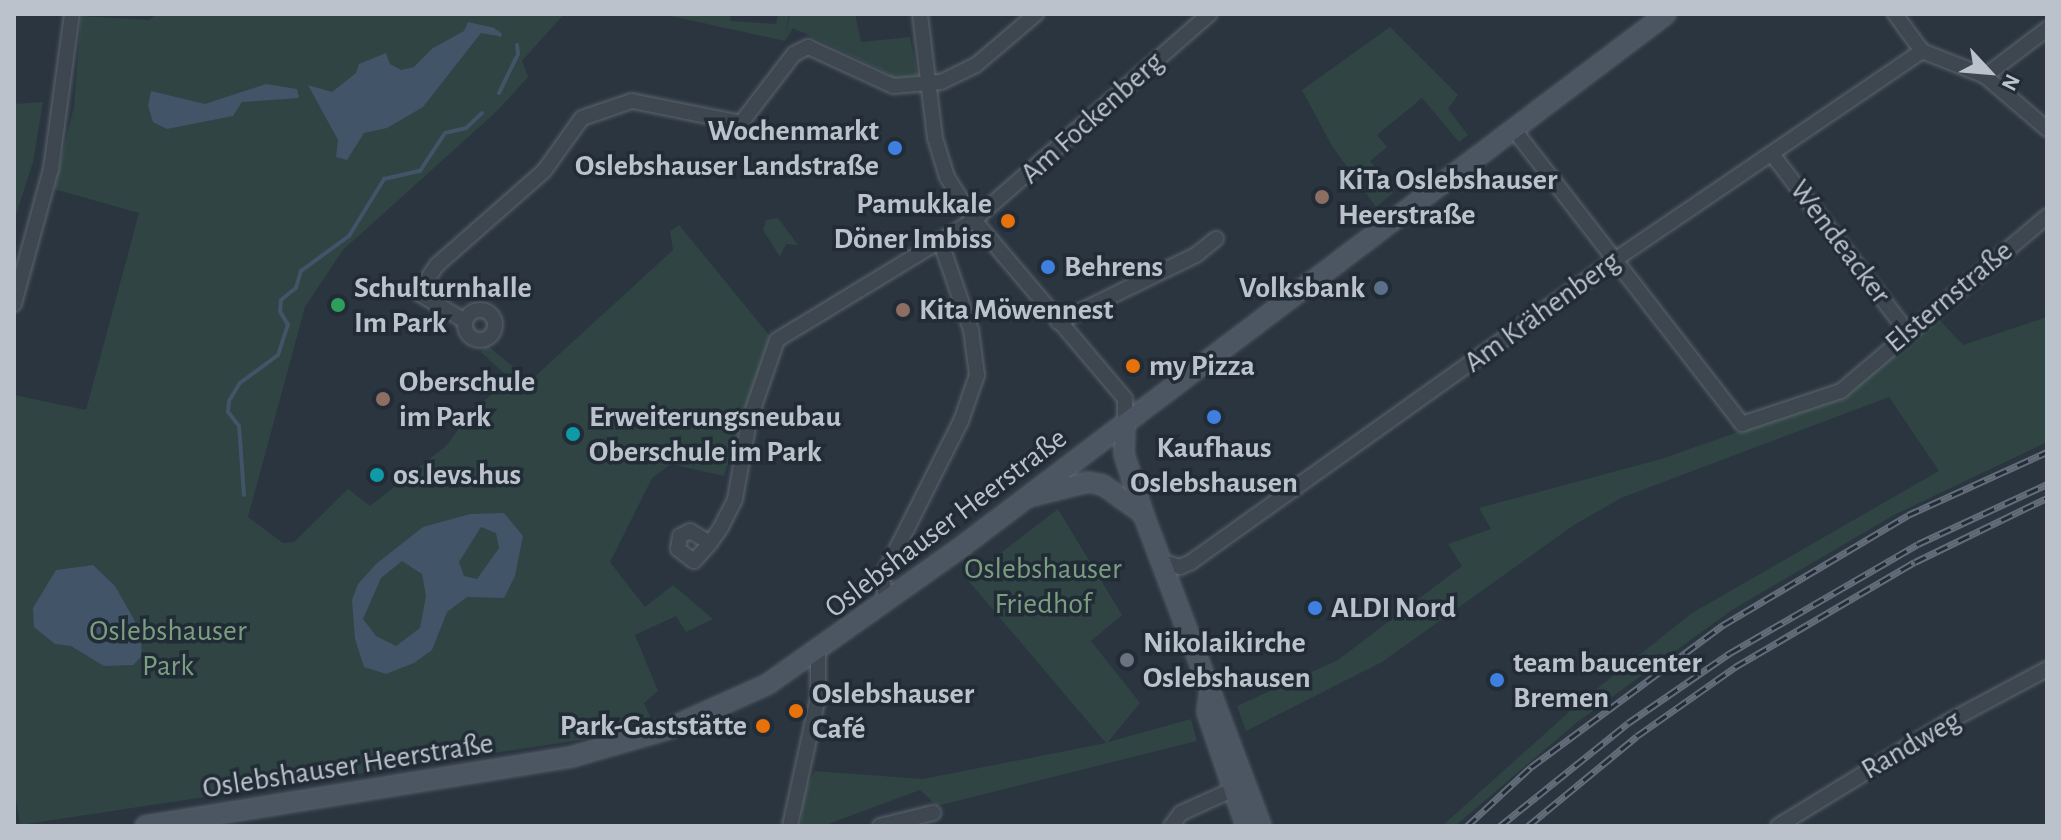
<!DOCTYPE html>
<html>
<head>
<meta charset="utf-8">
<style>
  body { margin:0 }
  #map { position:relative; width:2061px; height:840px; overflow:hidden; background:#2a3540; font-family:"Alegreya Sans",sans-serif }
  div>[style] { position:absolute }
  .green>* { inset:0; background:#2f4443 }
  .water>* { inset:0; background:#415468 }
  .stream>* { height:4px; margin:-2px; padding:0 2px; transform-origin:2px; border-radius:2px; background:#415468 }
  .roads { filter:drop-shadow(0 0 2px #5c656e) drop-shadow(0 0 2px #5c656e) }
  .minor>* { height:14px; margin:-7px; padding:0 7px; transform-origin:7px; border-radius:7px; background:#3e4750 }
  .minor>.ring { margin:-7px; padding:0; box-sizing:content-box; background:none; border:14px solid #3e4750; border-radius:50% }
  .secondary>* { height:18px; margin:-9px; padding:0 9px; transform-origin:9px; border-radius:9px; background:#4c5663 }
  .rail>* { height:7px; margin-top:-3.5px; transform-origin:0; background:repeating-linear-gradient(90deg,#222c36 0 12px,#626d79 0 24px); box-sizing:border-box; border-block:2px solid #626d79 }
  .dots>* { width:22px; height:22px; translate:-50% -50%; box-sizing:border-box; border:4px solid #222c36; border-radius:50% }
  span { translate:-50% -50%; white-space:nowrap; text-align:center; line-height:1.15; -webkit-text-stroke:7px #222c36; paint-order:stroke }
  .street-label { font-size:30px; color:#bbc2cb }
  .poi-label { font-size:30px; color:#bbc2cb; font-weight:700 }
  .right { translate:-100% -50%; text-align:right }
  .left { translate:0 -50%; text-align:left }
  .park-label { font-size:30px; color:#7b9e81 }
  .frame { position:absolute; inset:0; border:16px solid #bbc2cb; pointer-events:none }
  .north { position:absolute; left:1949px; top:32px; width:80px; height:80px; -webkit-text-stroke:6px #222c36; paint-order:stroke; rotate:116deg; font-size:22px; font-weight:700; line-height:32px; text-align:center; color:#bbc2cb }
  .north::after { content:''; display:block; margin:auto; width:28px; height:36px; background:#bbc2cb; clip-path:polygon(50% 0,100% 100%,50% 72%,0 100%) }
</style>
</head>
<body>
<div id="map">
  <div class="green">
    <i style="clip-path:polygon(157px 14px,564px 14px,522px 61px,528px 77px,497px 111px,343px 250px,305px 307px,248px 517px,283px 543px,294px 542px,348px 489px,370px 506px,446px 446px,470px 414px,509px 378px,481px 352px,487px 345px,530px 381px,673px 250px,670px 231px,679px 225px,770px 336px,724px 476px,671px 464px,652px 478px,610px 562px,645px 607px,673px 585px,713px 619px,686px 632px,676px 616px,635px 635px,658px 691px,644px 703px,651px 719px,606px 736px,20px 825px,14px 785px,14px 395px,86px 410px,139px 213px,54px 189px,74px 106px,81px 16px,149px 20px)"></i>
    <i style="clip-path:polygon(662px 14px,730px 14px,731px 21px,776px 24px,778px 14px,789px 14px,785px 38px,790px 14px,855px 14px,861px 42px,910px 37px,918px 76px,888px 79px,890px 74px,793px 28px,785px 41px)"></i>
    <i style="clip-path:polygon(1390px 27px,1458px 95px,1448px 109px,1468px 135px,1459px 142px,1422px 98px,1377px 135px,1387px 147px,1370px 161px,1393px 193px,1376px 207px,1332px 146px,1302px 90px)"></i>
    <i style="clip-path:polygon(43px 102px,33px 162px,14px 221px,14px 104px)"></i>
    <i style="clip-path:polygon(778px 218px,798px 245px,786px 244px,780px 257px,763px 230px,766px 220px)"></i>
    <i style="clip-path:polygon(1935px 315px,1963px 345px,2047px 317px,2047px 442px,1894px 515px,1732px 610px,1576px 723px,1455px 826px,1442px 826px,1579px 703px,1692px 613px,1939px 471px,1889px 397px,1621px 498px,1574px 525px,1382px 662px,1246px 731px,1237px 706px,1338px 660px,1462px 566px,1448px 544px,1491px 529px,1479px 508px,1661px 459px,1838px 397px)"></i>
    <i style="clip-path:polygon(1058px 509px,1122px 615px,1091px 641px,1140px 703px,1108px 742px,1191px 719px,1197px 741px,937px 806px,920px 790px,823px 826px,801px 826px,802px 797px,815px 771px,923px 779px,1106px 743px,967px 579px)"></i>
  </div>
  <div class="water">
    <i style="clip-path:polygon(468px 22px,495px 28px,498px 36px,481px 33px,423px 107px,387px 128px,364px 133px,347px 160px,336px 157px,338px 140px,308px 85px,332px 92px,356px 73px,359px 64px,386px 53px,390px 64px,401px 70px,414px 67px,433px 48px,464px 31px)"></i>
    <i style="clip-path:polygon(266px 84px,297px 89px,299px 98px,242px 102px,233px 116px,167px 129px,153px 122px,148px 106px,151px 91px,205px 104px)"></i>
    <i style="clip-path:polygon(evenodd,504px 513px,523px 536px,515px 576px,504px 598px,467px 597px,447px 612px,432px 650px,414px 663px,386px 674px,364px 667px,355px 639px,352px 600px,358px 584px,376px 564px,423px 527px,470px 514px,504px 513px,481px 527px,496px 533px,499px 548px,477px 579px,464px 576px,459px 562px,481px 527px,504px 513px,402px 561px,422px 574px,426px 596px,420px 628px,396px 646px,376px 636px,363px 619px,381px 578px,402px 561px)"></i>
    <i style="clip-path:polygon(93px 565px,115px 586px,140px 630px,142px 656px,133px 665px,104px 666px,71px 646px,55px 644px,34px 627px,33px 608px,56px 570px)"></i>
  </div>
  <div class="stream">
    <i style="left:497px;top:32px;width:4px;rotate:45deg"></i>
    <i style="left:499px;top:93px;width:43px;rotate:-64deg"></i>
    <i style="left:518px;top:54px;width:9px;rotate:-96deg"></i>
    <i style="left:244px;top:495px;width:69px;rotate:-94.1deg"></i>
    <i style="left:239px;top:426px;width:18px;rotate:-128deg"></i>
    <i style="left:228px;top:412px;width:11px;rotate:-85deg"></i>
    <i style="left:229px;top:401px;width:21px;rotate:-59deg"></i>
    <i style="left:240px;top:383px;width:47px;rotate:-36.4deg"></i>
    <i style="left:278px;top:355px;width:32px;rotate:-72deg"></i>
    <i style="left:288px;top:325px;width:16px;rotate:-120deg"></i>
    <i style="left:280px;top:311px;width:11px;rotate:-85deg"></i>
    <i style="left:281px;top:300px;width:19px;rotate:-39deg"></i>
    <i style="left:296px;top:288px;width:18px;rotate:-74deg"></i>
    <i style="left:301px;top:271px;width:59px;rotate:-36.1deg"></i>
    <i style="left:349px;top:236px;width:67px;rotate:-58.4deg"></i>
    <i style="left:384px;top:179px;width:37px;rotate:-13deg"></i>
    <i style="left:420px;top:171px;width:45px;rotate:-56.7deg"></i>
    <i style="left:445px;top:133px;width:22px;rotate:-13deg"></i>
    <i style="left:466px;top:128px;width:22px;rotate:-43deg"></i>
  </div>
  <div class="roads">
    <div class="minor">
      <i style="left:920px;top:14px;width:125px;rotate:83.1deg"></i>
      <i style="left:935px;top:138px;width:41px;rotate:72.9deg"></i>
      <i style="left:947px;top:177px;width:51px;rotate:57.9deg"></i>
      <i style="left:974px;top:220px;width:234px;rotate:49.8deg"></i>
      <i style="left:1125px;top:399px;width:26px;rotate:90deg"></i>
      <i style="left:1895px;top:14px;width:46px;rotate:53.9deg"></i>
      <i style="left:1922px;top:51px;width:68px;rotate:21.6deg"></i>
      <i style="left:1985px;top:76px;width:82px;rotate:40.5deg"></i>
      <i style="left:1985px;top:76px;width:78px;rotate:-37.2deg"></i>
      <i style="left:1515px;top:131px;width:371px;rotate:52.2deg"></i>
      <i style="left:1742px;top:424px;width:104px;rotate:-18.4deg"></i>
      <i style="left:1841px;top:391px;width:270px;rotate:-40.3deg"></i>
      <i style="left:1772px;top:154px;width:223px;rotate:52.7deg"></i>
      <i style="left:14px;top:304px;width:140px;rotate:-74.7deg"></i>
      <i style="left:51px;top:169px;width:156px;rotate:-82.3deg"></i>
      <i class="ring" style="left:465px;top:310px;width:16px;height:16px"></i>
      <i style="left:465px;top:321px;width:55px;rotate:-149.2deg"></i>
      <i style="left:418px;top:293px;width:34px;rotate:-56deg"></i>
      <i style="left:437px;top:265px;width:142px;rotate:-41.3deg"></i>
      <i style="left:544px;top:171px;width:65px;rotate:-54.4deg"></i>
      <i style="left:582px;top:118px;width:53px;rotate:-18.8deg"></i>
      <i style="left:632px;top:101px;width:111px;rotate:11.4deg"></i>
      <i style="left:741px;top:123px;width:87px;rotate:-52.5deg"></i>
      <i style="left:794px;top:54px;width:16px;rotate:-27deg"></i>
      <i style="left:808px;top:47px;width:94px;rotate:24.6deg"></i>
      <i style="left:893px;top:86px;width:48px;rotate:-4.8deg"></i>
      <i style="left:941px;top:82px;width:39px;rotate:-26deg"></i>
      <i style="left:976px;top:65px;width:79px;rotate:-40.4deg"></i>
      <i style="left:1058px;top:322px;width:153px;rotate:-25.9deg"></i>
      <i style="left:1196px;top:255px;width:26px;rotate:-39deg"></i>
      <i style="left:710px;top:543px;width:23px;rotate:-149deg"></i>
      <i style="left:690px;top:531px;width:11px;rotate:153deg"></i>
      <i style="left:680px;top:536px;width:13px;rotate:99deg"></i>
      <i style="left:678px;top:549px;width:20px;rotate:37deg"></i>
      <i style="left:694px;top:561px;width:24px;rotate:-48deg"></i>
      <i style="left:710px;top:543px;width:19px;rotate:-55deg"></i>
      <i style="left:721px;top:527px;width:31px;rotate:-63deg"></i>
      <i style="left:735px;top:499px;width:79px;rotate:-79.8deg"></i>
      <i style="left:749px;top:421px;width:86px;rotate:-70.9deg"></i>
      <i style="left:777px;top:340px;width:231px;rotate:-31.3deg"></i>
      <i style="left:974px;top:220px;width:313px;rotate:-41.2deg"></i>
      <i style="left:1163px;top:562px;width:18px;rotate:16deg"></i>
      <i style="left:1180px;top:567px;width:12px;rotate:-24deg"></i>
      <i style="left:1191px;top:562px;width:522px;rotate:-35.49deg"></i>
      <i style="left:1616px;top:259px;width:370px;rotate:-34.2deg"></i>
      <i style="left:887px;top:602px;width:25px;rotate:-102deg"></i>
      <i style="left:882px;top:578px;width:176px;rotate:-63.3deg"></i>
      <i style="left:961px;top:421px;width:49px;rotate:-70.8deg"></i>
      <i style="left:977px;top:375px;width:45px;rotate:-97.6deg"></i>
      <i style="left:971px;top:330px;width:92px;rotate:-109deg"></i>
      <i style="left:790px;top:826px;width:131px;rotate:-77.7deg"></i>
      <i style="left:818px;top:698px;width:44px;rotate:-90deg"></i>
      <i style="left:880px;top:826px;width:55px;rotate:-13.8deg"></i>
      <i style="left:1171px;top:826px;width:16px;rotate:-52deg"></i>
      <i style="left:1181px;top:813px;width:66px;rotate:-24.2deg"></i>
      <i style="left:1778px;top:826px;width:197px;rotate:-31.5deg"></i>
      <i style="left:1946px;top:723px;width:115px;rotate:-28.1deg"></i>
    </div>
    <div class="secondary">
      <i style="left:1125px;top:425px;width:29px;rotate:92deg"></i>
      <i style="left:1124px;top:454px;width:65px;rotate:72.1deg"></i>
      <i style="left:1144px;top:516px;width:331px;rotate:69.3deg"></i>
      <i style="left:1032px;top:496px;width:58px;rotate:-14deg"></i>
      <i style="left:1088px;top:482px;width:15px;rotate:11deg"></i>
      <i style="left:1103px;top:485px;width:48px;rotate:35.7deg"></i>
      <i style="left:1209px;top:696px;width:16px;rotate:97deg"></i>
      <i style="left:1207px;top:712px;width:120px;rotate:71.1deg"></i>
      <i style="left:145px;top:826px;width:432px;rotate:-9.2deg"></i>
      <i style="left:571px;top:757px;width:101px;rotate:-16.1deg"></i>
      <i style="left:668px;top:729px;width:110px;rotate:-24.2deg"></i>
      <i style="left:768px;top:684px;width:240px;rotate:-35.3deg"></i>
      <i style="left:964px;top:545px;width:880px;rotate:-37.1deg"></i>
    </div>
  </div>
  <div class="rail">
    <i style="left:1467px;top:826px;width:87px;rotate:-42.7deg"></i>
    <i style="left:1531px;top:767px;width:239px;rotate:-36.5deg"></i>
    <i style="left:1723px;top:625px;width:215px;rotate:-30.7deg"></i>
    <i style="left:1908px;top:515px;width:153px;rotate:-24.4deg"></i>
    <i style="left:1500px;top:826px;width:164px;rotate:-38.8deg"></i>
    <i style="left:1628px;top:723px;width:124px;rotate:-34.5deg"></i>
    <i style="left:1730px;top:653px;width:217px;rotate:-30.1deg"></i>
    <i style="left:1918px;top:544px;width:142px;rotate:-24.9deg"></i>
    <i style="left:1528px;top:826px;width:141px;rotate:-39.5deg"></i>
    <i style="left:1637px;top:736px;width:120px;rotate:-35.1deg"></i>
    <i style="left:1735px;top:667px;width:208px;rotate:-30.3deg"></i>
    <i style="left:1915px;top:562px;width:147px;rotate:-25.9deg"></i>
  </div>
  <div class="dots">
    <i style="left:895px;top:148px;background:#3f7fe0"></i>
    <i style="left:1322px;top:197px;background:#8d6e63"></i>
    <i style="left:1008px;top:221px;background:#e8710a"></i>
    <i style="left:1048px;top:267px;background:#3f7fe0"></i>
    <i style="left:1381px;top:288px;background:#5c6f8a"></i>
    <i style="left:338px;top:305px;background:#2e9e5b"></i>
    <i style="left:903px;top:310px;background:#8d6e63"></i>
    <i style="left:1133px;top:366px;background:#e8710a"></i>
    <i style="left:383px;top:399px;background:#8d6e63"></i>
    <i style="left:1214px;top:417px;background:#3f7fe0"></i>
    <i style="left:573px;top:434px;background:#0f9aa8"></i>
    <i style="left:377px;top:475px;background:#0f9aa8"></i>
    <i style="left:1315px;top:608px;background:#3f7fe0"></i>
    <i style="left:1127px;top:660px;background:#6b7280"></i>
    <i style="left:1497px;top:680px;background:#3f7fe0"></i>
    <i style="left:796px;top:711px;background:#e8710a"></i>
    <i style="left:763px;top:726px;background:#e8710a"></i>
  </div>
  <div class="street-label">
    <span style="left:1092px;top:118px;rotate:-42deg">Am Fockenberg</span>
    <span style="left:1840px;top:242px;rotate:53deg">Wendeacker</span>
    <span style="left:1949px;top:297px;rotate:-40deg">Elsternstraße</span>
    <span style="left:1542px;top:312px;rotate:-36deg">Am Krähenberg</span>
    <span style="left:946px;top:523px;rotate:-37deg">Oslebshauser Heerstraße</span>
    <span style="left:1911px;top:745px;rotate:-30deg">Randweg</span>
    <span style="left:348px;top:766px;rotate:-9deg">Oslebshauser Heerstraße</span>
  </div>
  <div class="poi-label">
    <span class="right" style="left:879px;top:148px">Wochenmarkt<br>Oslebshauser Landstraße</span>
    <span class="left" style="left:1338px;top:197px">KiTa Oslebshauser<br>Heerstraße</span>
    <span class="right" style="left:992px;top:221px">Pamukkale<br>Döner Imbiss</span>
    <span class="left" style="left:1064px;top:267px">Behrens</span>
    <span class="left" style="left:354px;top:305px">Schulturnhalle<br>Im Park</span>
    <span class="right" style="left:1365px;top:288px">Volksbank</span>
    <span class="left" style="left:919px;top:310px">Kita Möwennest</span>
    <span class="left" style="left:1149px;top:366px">my Pizza</span>
    <span class="left" style="left:399px;top:399px">Oberschule<br>im Park</span>
    <span class="left" style="left:589px;top:434px">Erweiterungsneubau<br>Oberschule im Park</span>
    <span style="left:1214px;top:465px">Kaufhaus<br>Oslebshausen</span>
    <span class="left" style="left:393px;top:475px">os.levs.hus</span>
    <span class="left" style="left:1331px;top:608px">ALDI Nord</span>
    <span class="left" style="left:1143px;top:660px">Nikolaikirche<br>Oslebshausen</span>
    <span class="left" style="left:1513px;top:680px">team baucenter<br>Bremen</span>
    <span class="left" style="left:812px;top:711px">Oslebshauser<br>Café</span>
    <span class="right" style="left:747px;top:726px">Park-Gaststätte</span>
  </div>
  <div class="park-label">
    <span style="left:1043px;top:586px">Oslebshauser<br>Friedhof</span>
    <span style="left:168px;top:648px">Oslebshauser<br>Park</span>
  </div>
  <div class="frame"></div>
  <div class="north">N</div>
</div>
</body>
</html>
